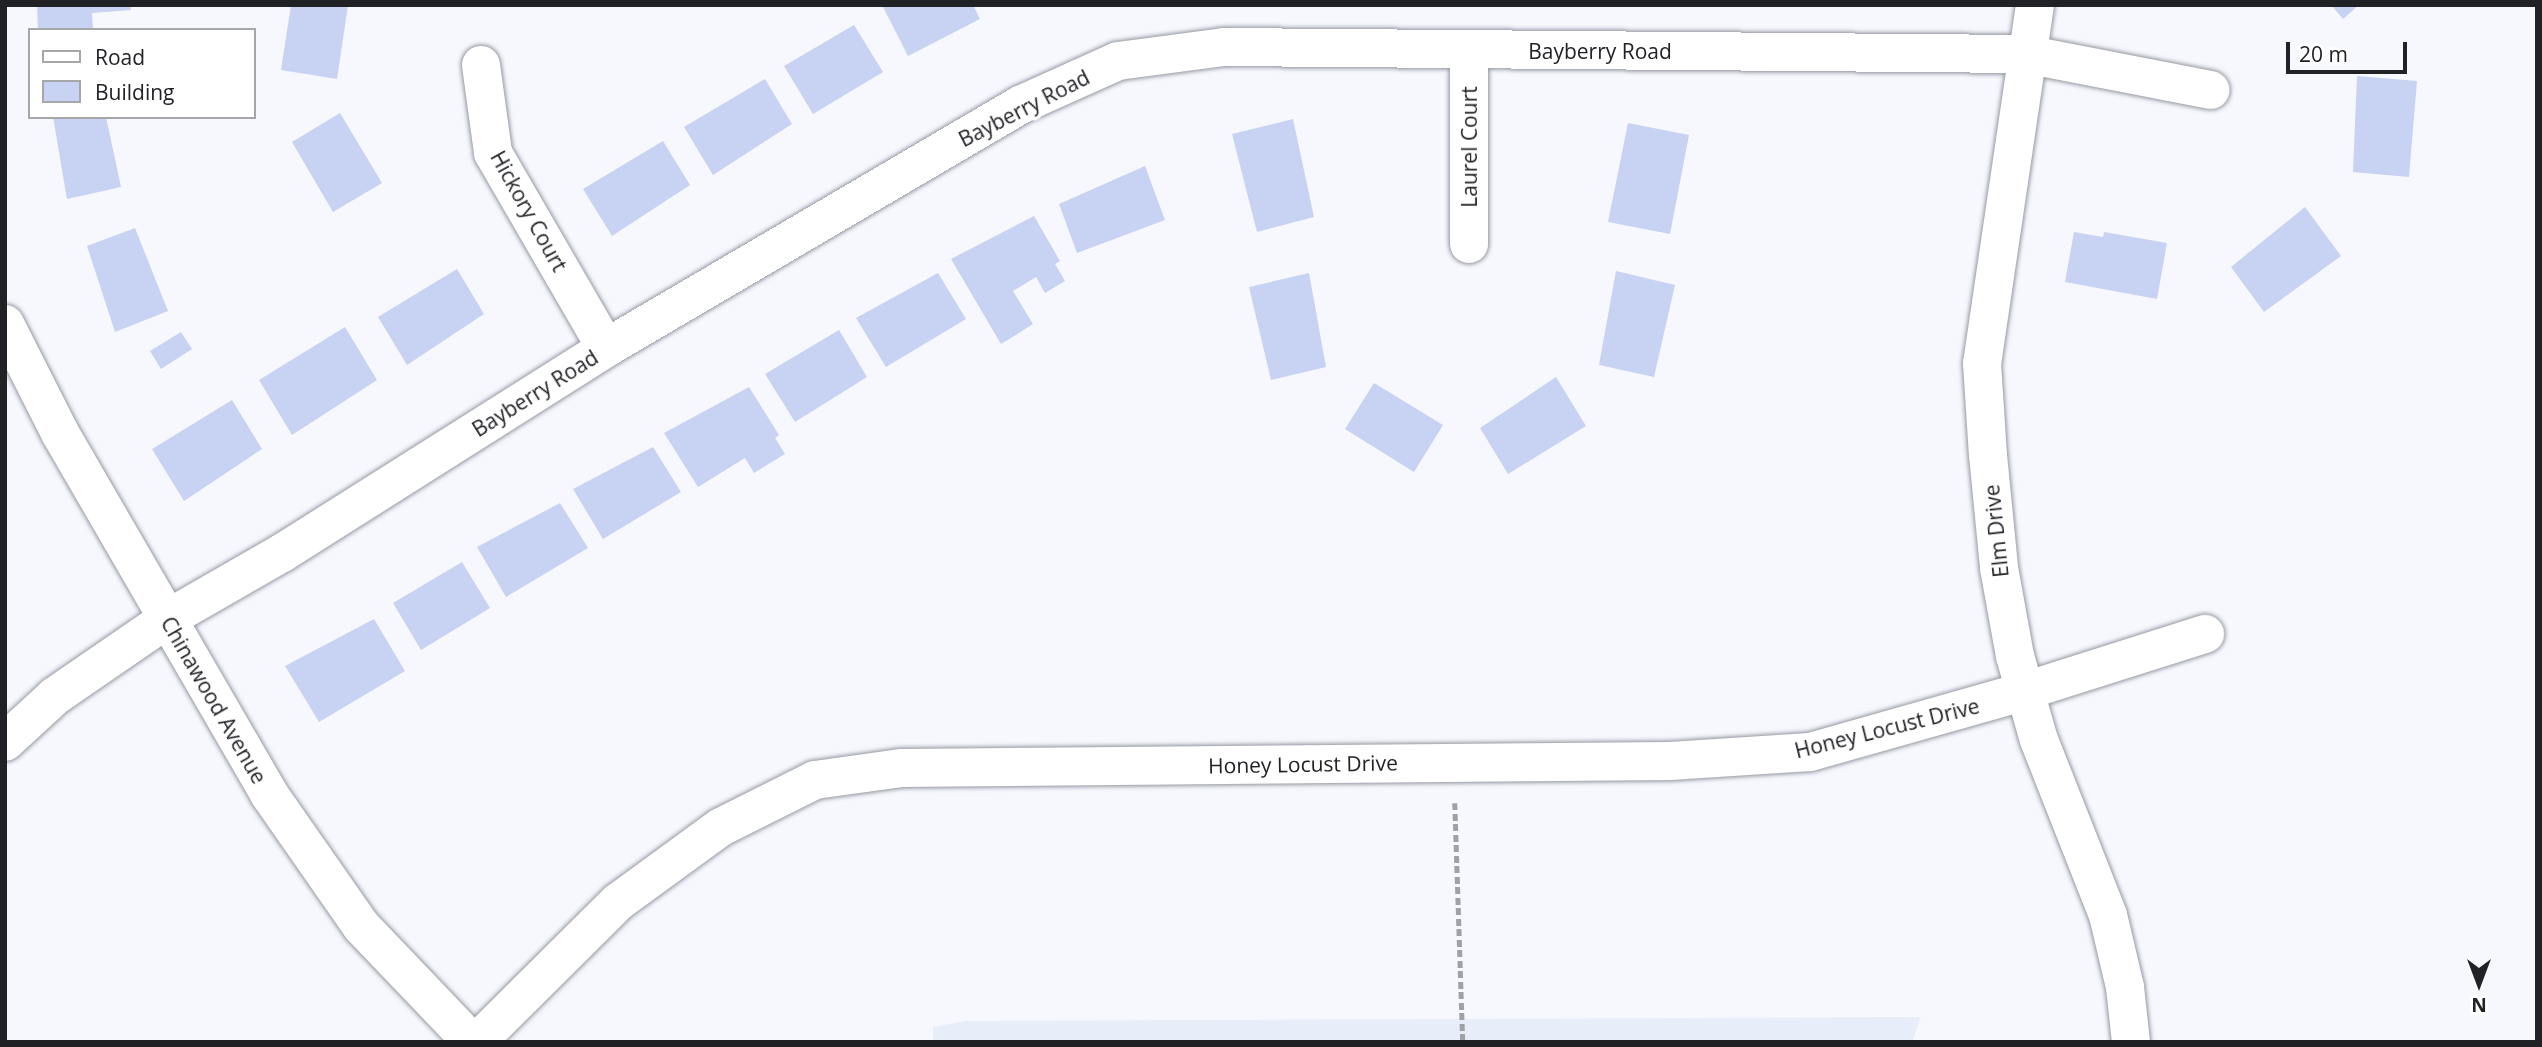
<!DOCTYPE html>
<html>
<head>
<meta charset="utf-8">
<style>
  body { margin:0 }
  #map { position:relative; width:2542px; height:1047px; overflow:hidden; background:#f6f8fe; font-family:"Open Sans",sans-serif }
  div>[style] { position:absolute }
  .built>* { inset:0; background:#e8edfa }
  .building>* { inset:0; background:#c8d2f2 }
  .path>* { height:4.5px; margin-top:-2.25px; transform-origin:0; background:repeating-linear-gradient(90deg,#a0a1a6 0 7px,transparent 0 10.5px) }
  .roads { filter:drop-shadow(0 0 2px #9699a2) drop-shadow(0 0 2px #9699a2) }
  .minor>* { height:38px; margin:-19px; padding:0 19px; transform-origin:19px; border-radius:19px; background:#fff }
  span { translate:-50% -50%; white-space:nowrap; text-align:center; line-height:1.15; -webkit-text-stroke:7px #fff; paint-order:stroke }
  .street-label { font-size:21px; color:#212226 }
  .frame { position:absolute; inset:0; border:7px solid #212226; pointer-events:none }
  .legend { position:absolute; left:28px; top:28px; width:228px; height:91px; box-sizing:border-box; background:#fff; border:2px solid #a6a7a8; margin:0; padding:9px 12px; list-style:none; font-size:21px; color:#212226 }
  .legend li { display:flex; align-items:center; gap:14px; height:35px }
  .legend b { width:35px; border:2px solid #a6a7a8 }
  .north { position:absolute; left:2444px; top:949px; width:70px; height:70px; -webkit-text-stroke:5px #fff; paint-order:stroke; rotate:180deg; font-size:19px; font-weight:700; line-height:28px; text-align:center; color:#212226 }
  .north::after { content:''; display:block; margin:auto; width:24px; height:32px; background:#212226; clip-path:polygon(50% 0,100% 100%,50% 72%,0 100%) }
  .scale { position:absolute; left:2286px; top:42px; width:121px; height:32px; box-sizing:border-box; border:4px solid #212226; border-top:0; padding-left:9px; font-size:21px; line-height:24px; white-space:nowrap; color:#212226; -webkit-text-stroke:5px #fff; paint-order:stroke }
</style>
</head>
<body>
<div id="map">
  <div class="built">
    <i style="clip-path:polygon(1921px 1017px,1912px 1042px,933px 1042px,933px 1027px,966px 1021px)"></i>
  </div>
  <div class="building">
    <i style="clip-path:polygon(37px 5px,130px 5px,131px 10px,92px 13px,93px 30px,38px 30px)"></i>
    <i style="clip-path:polygon(291px 5px,348px 5px,337px 79px,281px 70px)"></i>
    <i style="clip-path:polygon(882px 5px,973px 5px,980px 19px,908px 56px)"></i>
    <i style="clip-path:polygon(2331px 5px,2359px 5px,2343px 19px)"></i>
    <i style="clip-path:polygon(854px 25px,883px 72px,813px 114px,784px 66px)"></i>
    <i style="clip-path:polygon(2357px 76px,2417px 81px,2409px 177px,2353px 172px)"></i>
    <i style="clip-path:polygon(765px 79px,792px 124px,713px 175px,684px 127px)"></i>
    <i style="clip-path:polygon(340px 113px,382px 183px,333px 212px,292px 142px)"></i>
    <i style="clip-path:polygon(53px 117px,106px 117px,121px 187px,67px 199px)"></i>
    <i style="clip-path:polygon(1293px 119px,1314px 217px,1257px 232px,1232px 134px)"></i>
    <i style="clip-path:polygon(1628px 123px,1689px 135px,1670px 234px,1608px 222px)"></i>
    <i style="clip-path:polygon(663px 141px,690px 185px,612px 236px,583px 189px)"></i>
    <i style="clip-path:polygon(1145px 166px,1165px 220px,1077px 253px,1059px 204px)"></i>
    <i style="clip-path:polygon(2305px 207px,2341px 256px,2264px 312px,2231px 267px)"></i>
    <i style="clip-path:polygon(1034px 216px,1060px 261px,1055px 264px,1065px 281px,1045px 293px,1036px 277px,1013px 291px,1033px 324px,1001px 344px,951px 259px)"></i>
    <i style="clip-path:polygon(135px 228px,168px 311px,115px 332px,87px 246px)"></i>
    <i style="clip-path:polygon(2074px 232px,2103px 237px,2104px 232px,2167px 243px,2157px 299px,2065px 282px)"></i>
    <i style="clip-path:polygon(457px 269px,484px 314px,407px 365px,378px 317px)"></i>
    <i style="clip-path:polygon(1616px 271px,1675px 285px,1654px 377px,1599px 365px)"></i>
    <i style="clip-path:polygon(938px 273px,966px 319px,886px 367px,856px 318px)"></i>
    <i style="clip-path:polygon(1309px 273px,1326px 367px,1271px 380px,1249px 287px)"></i>
    <i style="clip-path:polygon(345px 327px,377px 380px,292px 435px,259px 380px)"></i>
    <i style="clip-path:polygon(839px 330px,867px 377px,795px 422px,765px 374px)"></i>
    <i style="clip-path:polygon(181px 332px,192px 349px,161px 369px,150px 351px)"></i>
    <i style="clip-path:polygon(1556px 377px,1586px 426px,1508px 474px,1480px 428px)"></i>
    <i style="clip-path:polygon(1374px 383px,1443px 425px,1414px 472px,1345px 429px)"></i>
    <i style="clip-path:polygon(749px 387px,779px 435px,775px 438px,785px 454px,754px 473px,745px 458px,698px 487px,664px 433px)"></i>
    <i style="clip-path:polygon(232px 400px,262px 449px,184px 501px,152px 449px)"></i>
    <i style="clip-path:polygon(653px 447px,681px 492px,603px 539px,573px 489px)"></i>
    <i style="clip-path:polygon(560px 503px,588px 548px,506px 597px,477px 547px)"></i>
    <i style="clip-path:polygon(462px 562px,490px 608px,421px 650px,393px 603px)"></i>
    <i style="clip-path:polygon(374px 619px,405px 671px,319px 722px,285px 666px)"></i>
  </div>
  <div class="path">
    <i style="left:1455px;top:803px;width:239px;rotate:88.1deg"></i>
  </div>
  <div class="roads">
    <div class="minor">
      <i style="left:2035px;top:5px;width:362px;rotate:98.4deg"></i>
      <i style="left:1982px;top:363px;width:92px;rotate:86.3deg"></i>
      <i style="left:1988px;top:455px;width:114px;rotate:84.4deg"></i>
      <i style="left:1999px;top:568px;width:89px;rotate:79.7deg"></i>
      <i style="left:2015px;top:656px;width:87px;rotate:74.1deg"></i>
      <i style="left:2039px;top:740px;width:188px;rotate:68.5deg"></i>
      <i style="left:2108px;top:915px;width:74px;rotate:76.7deg"></i>
      <i style="left:2125px;top:987px;width:55px;rotate:83.8deg"></i>
      <i style="left:1469px;top:50px;width:194px;rotate:90deg"></i>
      <i style="left:481px;top:65px;width:89px;rotate:82.2deg"></i>
      <i style="left:493px;top:153px;width:225px;rotate:59.9deg"></i>
      <i style="left:5px;top:324px;width:122px;rotate:63.2deg"></i>
      <i style="left:60px;top:433px;width:417px;rotate:59.9deg"></i>
      <i style="left:269px;top:794px;width:161px;rotate:55.1deg"></i>
      <i style="left:361px;top:926px;width:161px;rotate:46.3deg"></i>
      <i style="left:5px;top:742px;width:68px;rotate:-42.6deg"></i>
      <i style="left:55px;top:696px;width:136px;rotate:-34.5deg"></i>
      <i style="left:167px;top:619px;width:133px;rotate:-29.9deg"></i>
      <i style="left:282px;top:553px;width:383px;rotate:-32.3deg"></i>
      <i style="left:606px;top:348px;width:480px;rotate:-30.4deg"></i>
      <i style="left:1020px;top:105px;width:107px;rotate:-24.2deg"></i>
      <i style="left:1118px;top:61px;width:107px;rotate:-7.5deg"></i>
      <i style="left:1224px;top:47px;width:801px;rotate:0.5deg"></i>
      <i style="left:2025px;top:54px;width:189px;rotate:11deg"></i>
      <i style="left:477px;top:1042px;width:199px;rotate:-44.8deg"></i>
      <i style="left:618px;top:902px;width:127px;rotate:-36.1deg"></i>
      <i style="left:721px;top:827px;width:105px;rotate:-26.6deg"></i>
      <i style="left:815px;top:780px;width:88px;rotate:-7.9deg"></i>
      <i style="left:902px;top:768px;width:768px;rotate:-0.52deg"></i>
      <i style="left:1670px;top:761px;width:140px;rotate:-3.7deg"></i>
      <i style="left:1810px;top:752px;width:223px;rotate:-15.8deg"></i>
      <i style="left:2025px;top:691px;width:189px;rotate:-17.6deg"></i>
    </div>
  </div>
  <div class="street-label">
    <span style="left:1600px;top:51px">Bayberry Road</span>
    <span style="left:1024px;top:108px;rotate:-27deg">Bayberry Road</span>
    <span style="left:1469px;top:147px;rotate:-90deg">Laurel Court</span>
    <span style="left:529px;top:211px;rotate:61deg">Hickory Court</span>
    <span style="left:535px;top:393px;rotate:-32deg">Bayberry Road</span>
    <span style="left:1996px;top:531px;rotate:-96deg">Elm Drive</span>
    <span style="left:214px;top:700px;rotate:60deg">Chinawood Avenue</span>
    <span style="left:1887px;top:728px;rotate:-14deg">Honey Locust Drive</span>
    <span style="left:1303px;top:764px;rotate:-1deg">Honey Locust Drive</span>
  </div>
  <div class="frame"></div>
  <ul class="legend">
  <li><b style="height:9px;background:#fff"></b>Road</li>
  <li><b style="height:19px;background:#c8d2f2"></b>Building</li>
  </ul>
  <div class="north">N</div>
  <div class="scale">20 m</div>
</div>
</body>
</html>
